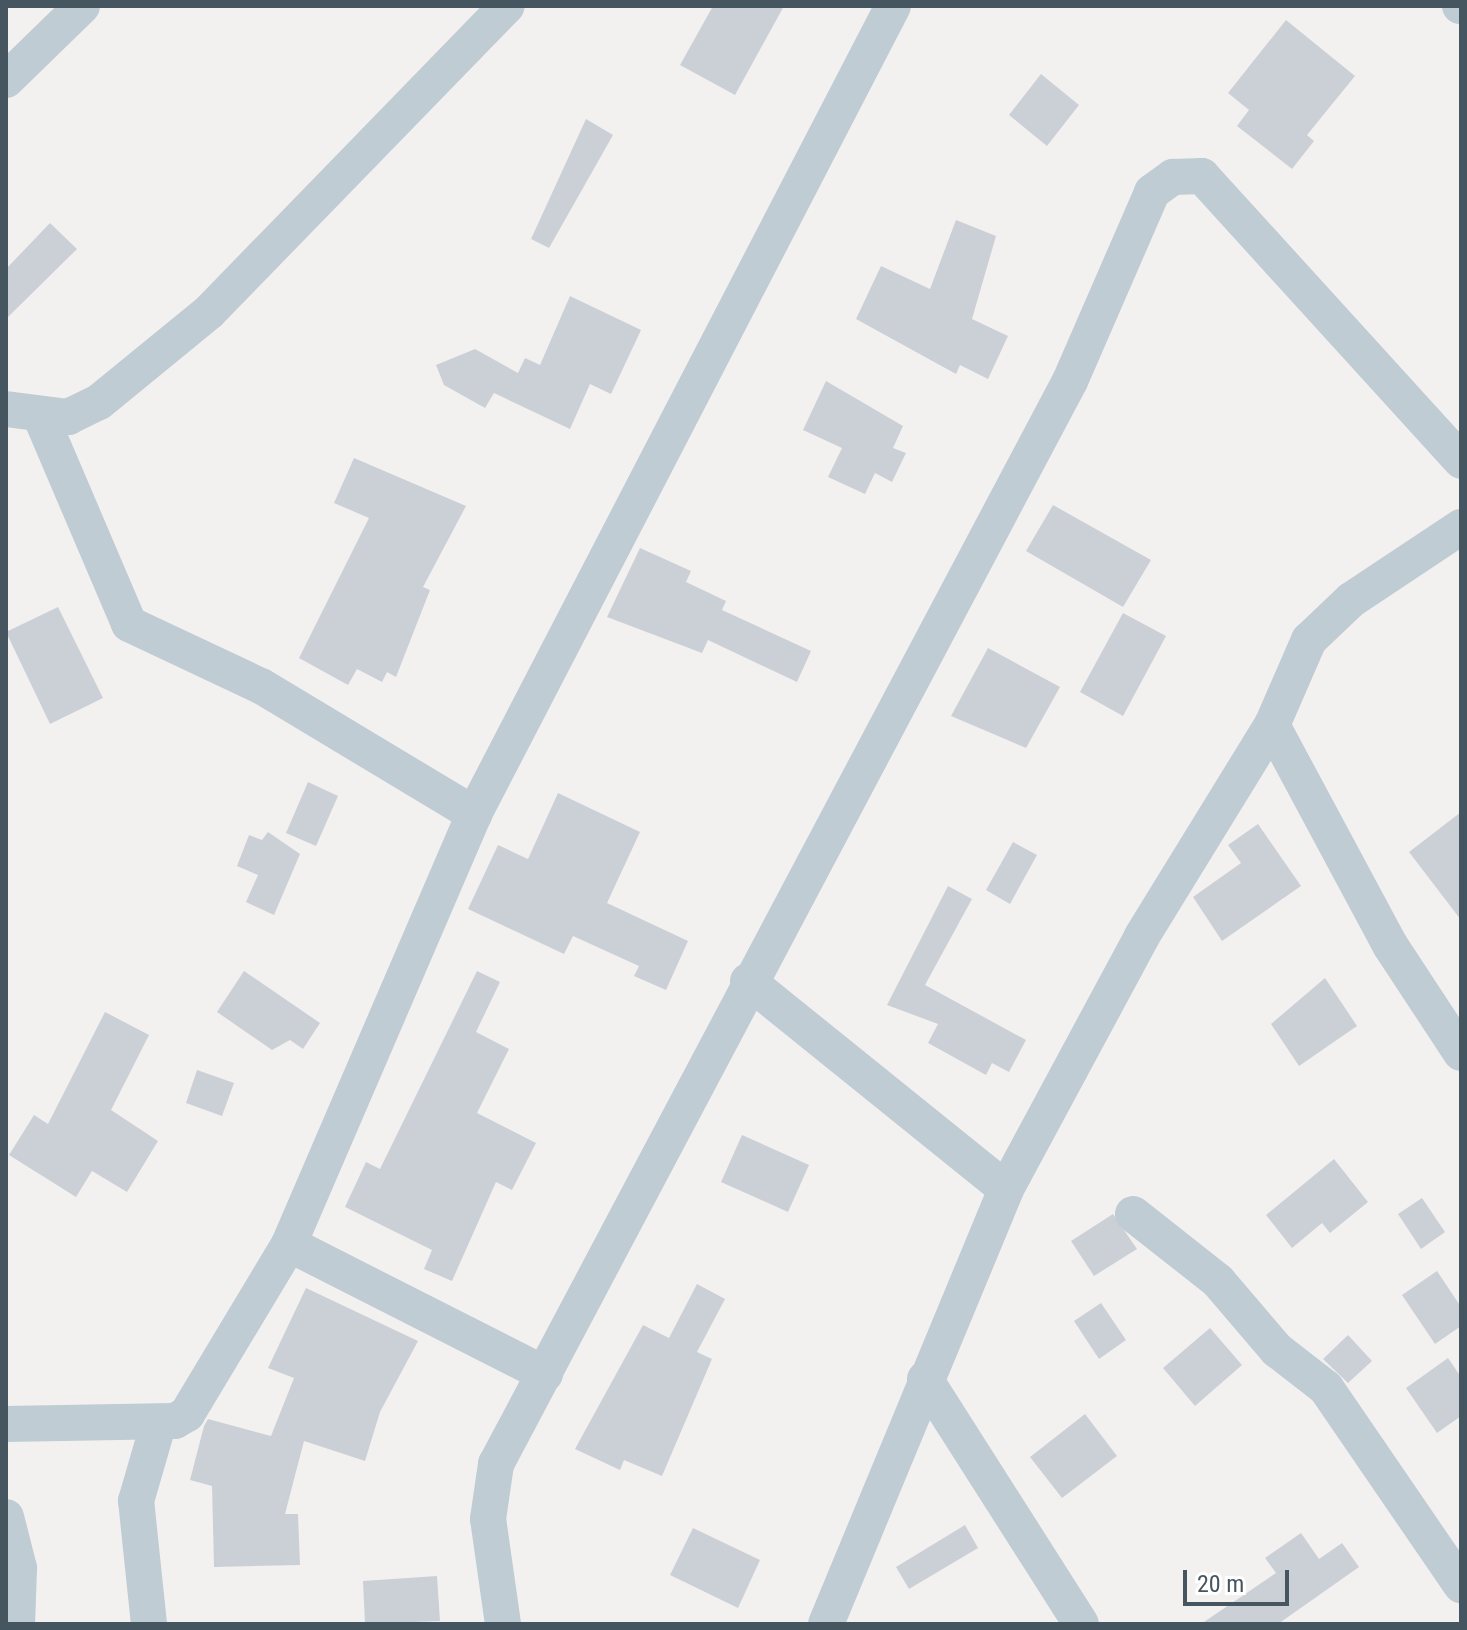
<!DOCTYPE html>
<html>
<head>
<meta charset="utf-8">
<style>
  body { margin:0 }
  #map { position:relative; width:1467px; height:1630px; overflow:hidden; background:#f3f0f0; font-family:"Roboto Condensed",sans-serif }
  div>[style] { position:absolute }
  .building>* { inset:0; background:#cbd0d6 }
  .minor>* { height:36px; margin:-18px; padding:0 18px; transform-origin:18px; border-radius:18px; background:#bfccd3 }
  span { translate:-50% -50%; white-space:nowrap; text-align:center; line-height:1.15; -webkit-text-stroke:6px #fff; paint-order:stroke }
  .frame { position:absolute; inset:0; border:8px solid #455660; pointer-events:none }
  .scale { position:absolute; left:1183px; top:1570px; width:106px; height:36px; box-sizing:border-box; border:4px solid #455660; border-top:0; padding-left:10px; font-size:24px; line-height:28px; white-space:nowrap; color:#455660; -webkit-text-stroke:6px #fff; paint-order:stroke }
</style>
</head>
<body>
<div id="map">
  <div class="building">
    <i style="clip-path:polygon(713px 6px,784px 6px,735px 95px,680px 65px)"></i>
    <i style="clip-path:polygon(1286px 20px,1355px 76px,1307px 135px,1314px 141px,1292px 169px,1237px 126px,1249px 110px,1228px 93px)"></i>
    <i style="clip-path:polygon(1041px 74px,1079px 105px,1047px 146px,1009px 115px)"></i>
    <i style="clip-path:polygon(586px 119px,613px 135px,549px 248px,531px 239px)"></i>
    <i style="clip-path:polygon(956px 220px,996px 236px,972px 319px,1008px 336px,988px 379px,960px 365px,956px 374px,856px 319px,881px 266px,930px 289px)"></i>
    <i style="clip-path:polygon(50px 223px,77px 249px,6px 319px,6px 269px)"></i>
    <i style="clip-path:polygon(570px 296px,641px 330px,611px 394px,590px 384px,570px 429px,494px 393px,485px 408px,444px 385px,436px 365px,475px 349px,518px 373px,525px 358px,540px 365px)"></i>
    <i style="clip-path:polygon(826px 381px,903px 426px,893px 448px,906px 453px,892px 482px,875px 473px,865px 494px,828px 477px,842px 448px,803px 430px)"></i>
    <i style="clip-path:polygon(354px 458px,466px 506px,423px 587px,430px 590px,396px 677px,387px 672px,382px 682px,357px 669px,348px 685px,299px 658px,369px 518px,334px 503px)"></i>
    <i style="clip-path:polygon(1053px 505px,1151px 560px,1123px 607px,1026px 551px)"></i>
    <i style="clip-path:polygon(640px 548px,691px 571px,686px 582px,726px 601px,722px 610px,811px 651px,797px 682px,708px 640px,702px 653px,607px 617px)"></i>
    <i style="clip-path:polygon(58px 607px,103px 698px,50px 724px,6px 632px)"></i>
    <i style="clip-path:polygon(1123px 613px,1166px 636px,1123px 716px,1080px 692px)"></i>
    <i style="clip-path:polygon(988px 648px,1060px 687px,1026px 748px,951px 716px)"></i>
    <i style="clip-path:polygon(308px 782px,338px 796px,316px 846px,286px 833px)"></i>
    <i style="clip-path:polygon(558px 793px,640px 832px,607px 903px,688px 941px,666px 990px,634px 976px,639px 966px,573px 936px,564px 954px,468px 909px,498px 845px,528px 859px)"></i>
    <i style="clip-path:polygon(1461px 812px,1461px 920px,1409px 852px)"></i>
    <i style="clip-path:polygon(1258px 824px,1301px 886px,1222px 941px,1193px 897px,1241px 863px,1228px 845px)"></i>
    <i style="clip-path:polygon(268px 832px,300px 854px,274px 915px,246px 902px,258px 875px,237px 866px,249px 835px,262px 840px)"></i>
    <i style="clip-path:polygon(1013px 842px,1037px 855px,1010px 904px,986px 890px)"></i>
    <i style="clip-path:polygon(948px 886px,972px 899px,925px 985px,1026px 1040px,1009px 1072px,992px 1063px,986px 1075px,928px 1043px,938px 1024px,887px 1005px)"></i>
    <i style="clip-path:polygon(244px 971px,320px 1023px,303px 1049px,290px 1040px,272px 1050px,217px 1012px)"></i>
    <i style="clip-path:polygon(477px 971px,500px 982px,476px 1032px,509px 1049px,477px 1113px,536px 1143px,512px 1190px,496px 1182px,452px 1281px,424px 1269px,432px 1250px,345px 1207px,366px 1162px,380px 1169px)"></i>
    <i style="clip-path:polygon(1325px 978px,1357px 1026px,1299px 1066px,1271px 1024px)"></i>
    <i style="clip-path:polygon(105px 1012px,149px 1035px,111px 1110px,158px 1141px,127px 1192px,92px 1171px,76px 1197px,9px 1155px,34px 1115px,48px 1124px)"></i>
    <i style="clip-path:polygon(197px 1070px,234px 1083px,222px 1116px,186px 1103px)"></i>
    <i style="clip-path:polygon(742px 1135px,809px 1165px,788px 1212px,721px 1182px)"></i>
    <i style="clip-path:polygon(1334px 1159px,1368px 1202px,1330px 1233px,1322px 1223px,1292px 1248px,1266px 1215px)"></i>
    <i style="clip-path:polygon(1422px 1198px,1445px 1232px,1421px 1249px,1398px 1214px)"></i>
    <i style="clip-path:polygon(1113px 1214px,1137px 1249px,1094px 1276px,1071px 1241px)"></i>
    <i style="clip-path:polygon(1437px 1271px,1461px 1307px,1461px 1326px,1435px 1344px,1402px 1295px)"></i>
    <i style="clip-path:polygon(697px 1284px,725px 1299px,697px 1352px,712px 1359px,662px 1476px,624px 1460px,620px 1470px,575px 1449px,643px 1325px,669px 1338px)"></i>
    <i style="clip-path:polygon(306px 1288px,418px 1341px,380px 1412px,365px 1461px,304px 1441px,285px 1514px,298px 1514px,300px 1565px,214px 1567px,212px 1486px,190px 1480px,204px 1426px,208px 1419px,271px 1436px,294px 1378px,268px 1368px)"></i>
    <i style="clip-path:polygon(1101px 1303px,1126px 1340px,1099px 1359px,1074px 1321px)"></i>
    <i style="clip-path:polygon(1210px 1328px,1242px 1365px,1195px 1406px,1163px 1368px)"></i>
    <i style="clip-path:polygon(1348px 1335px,1372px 1361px,1348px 1383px,1323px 1359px)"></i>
    <i style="clip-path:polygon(1448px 1358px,1461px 1377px,1461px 1416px,1437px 1433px,1406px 1388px)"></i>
    <i style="clip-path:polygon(1085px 1414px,1117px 1456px,1062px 1498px,1030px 1457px)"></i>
    <i style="clip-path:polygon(965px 1525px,978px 1548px,909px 1589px,896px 1567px)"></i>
    <i style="clip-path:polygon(693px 1528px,760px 1560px,738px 1608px,670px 1575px)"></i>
    <i style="clip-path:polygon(1301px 1533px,1319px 1559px,1342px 1543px,1359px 1567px,1278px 1624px,1201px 1624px,1276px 1573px,1265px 1558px)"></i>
    <i style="clip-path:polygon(437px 1576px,440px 1621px,365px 1624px,363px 1581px)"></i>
  </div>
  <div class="minor">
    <i style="left:1460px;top:6px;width:1px"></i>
    <i style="left:6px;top:80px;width:106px;rotate:-44.2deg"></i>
    <i style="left:6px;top:409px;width:63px;rotate:7.4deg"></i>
    <i style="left:68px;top:417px;width:34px;rotate:-26deg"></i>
    <i style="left:99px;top:402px;width:142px;rotate:-39.3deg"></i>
    <i style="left:209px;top:312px;width:427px;rotate:-45.8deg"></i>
    <i style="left:40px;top:415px;width:227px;rotate:66.9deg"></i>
    <i style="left:129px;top:624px;width:146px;rotate:25.2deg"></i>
    <i style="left:261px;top:686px;width:249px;rotate:31deg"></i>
    <i style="left:1272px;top:725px;width:250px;rotate:61.8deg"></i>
    <i style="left:1390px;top:945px;width:129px;rotate:56.7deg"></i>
    <i style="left:748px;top:981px;width:331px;rotate:38.9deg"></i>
    <i style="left:1133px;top:1214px;width:108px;rotate:38.2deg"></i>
    <i style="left:1218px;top:1281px;width:91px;rotate:49.5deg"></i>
    <i style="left:1277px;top:1350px;width:62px;rotate:37.8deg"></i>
    <i style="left:1326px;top:1388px;width:239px;rotate:55.6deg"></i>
    <i style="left:545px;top:1374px;width:287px;rotate:-153.1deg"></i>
    <i style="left:289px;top:1244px;width:468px;rotate:-66.7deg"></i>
    <i style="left:474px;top:814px;width:910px;rotate:-62.59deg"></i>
    <i style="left:925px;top:1379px;width:290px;rotate:57.5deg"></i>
    <i style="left:6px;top:1424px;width:169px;rotate:-1deg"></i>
    <i style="left:175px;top:1421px;width:14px;rotate:-30deg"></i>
    <i style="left:187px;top:1414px;width:198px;rotate:-59deg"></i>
    <i style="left:6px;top:1517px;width:53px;rotate:75.7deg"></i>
    <i style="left:19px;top:1568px;width:56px;rotate:92deg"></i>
    <i style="left:149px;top:1624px;width:124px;rotate:-96deg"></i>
    <i style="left:136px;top:1501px;width:82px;rotate:-73.8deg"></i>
    <i style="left:503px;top:1624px;width:106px;rotate:-98.1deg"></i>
    <i style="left:488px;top:1519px;width:56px;rotate:-81.7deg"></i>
    <i style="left:496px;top:1464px;width:1226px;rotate:-62.08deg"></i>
    <i style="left:1070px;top:381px;width:206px;rotate:-66.5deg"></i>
    <i style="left:1152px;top:192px;width:26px;rotate:-36deg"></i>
    <i style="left:1173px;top:177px;width:29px;rotate:-2deg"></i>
    <i style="left:1202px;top:176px;width:385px;rotate:47.7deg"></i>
    <i style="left:826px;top:1624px;width:471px;rotate:-67.5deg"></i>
    <i style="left:1006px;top:1189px;width:287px;rotate:-61.7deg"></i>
    <i style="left:1142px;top:936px;width:248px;rotate:-58.4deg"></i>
    <i style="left:1272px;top:725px;width:93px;rotate:-66.5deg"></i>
    <i style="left:1309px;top:640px;width:58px;rotate:-43.6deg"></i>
    <i style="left:1351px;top:600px;width:132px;rotate:-33.6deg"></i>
  </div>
  <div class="frame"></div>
  <div class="scale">20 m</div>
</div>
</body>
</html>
